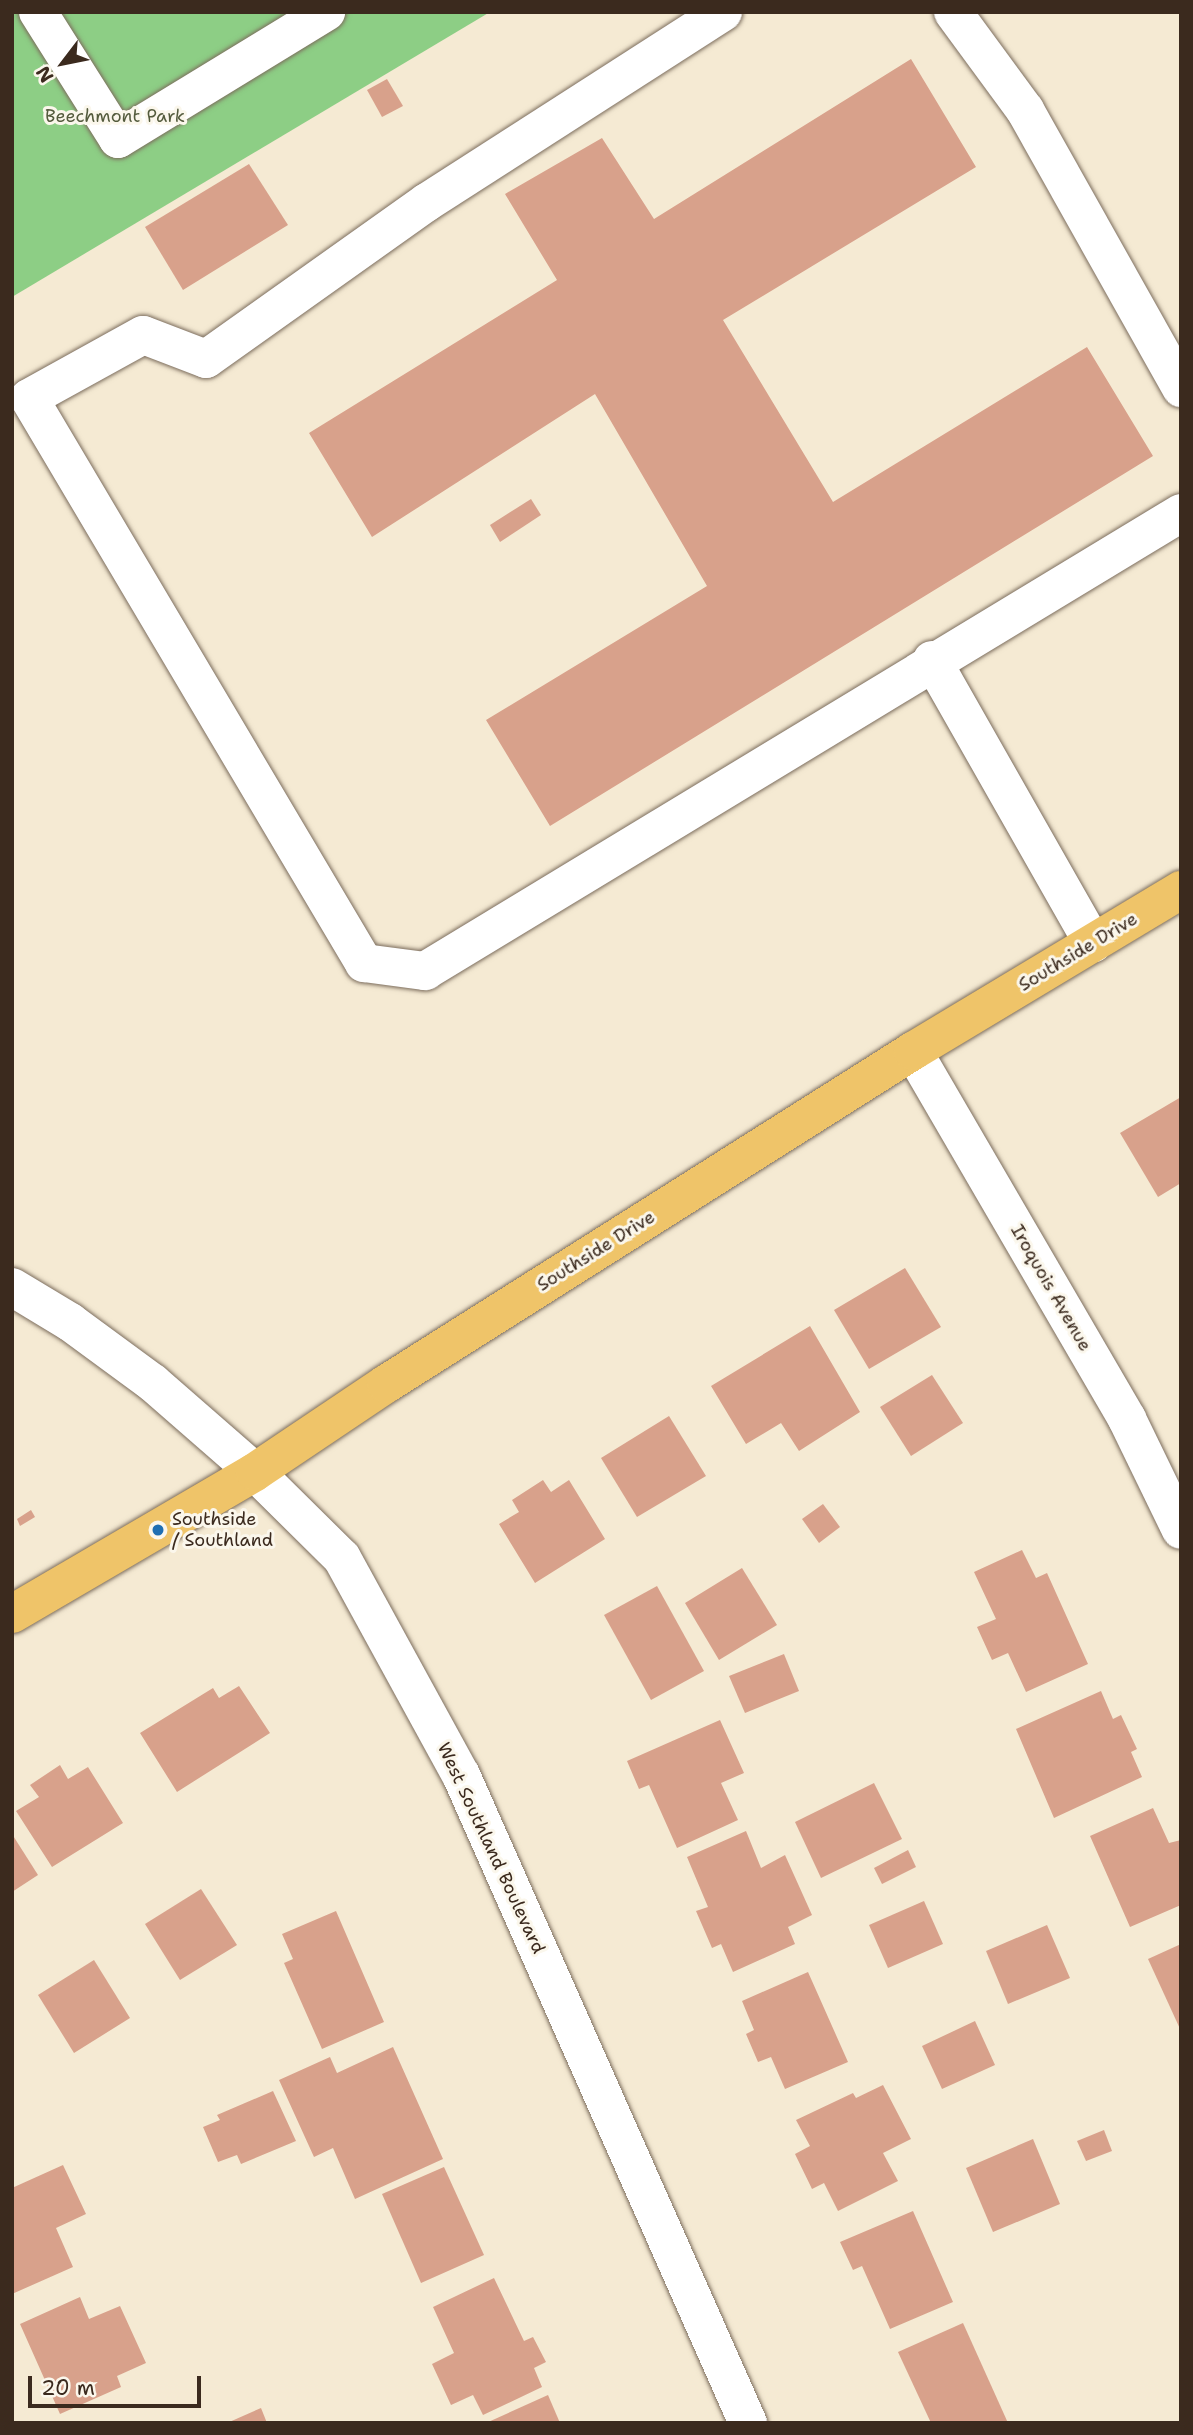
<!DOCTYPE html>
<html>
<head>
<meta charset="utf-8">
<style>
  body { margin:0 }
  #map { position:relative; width:1193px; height:2435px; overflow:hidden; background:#f5ead3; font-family:"Shantell Sans",sans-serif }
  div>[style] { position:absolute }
  .green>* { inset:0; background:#8dce85 }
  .building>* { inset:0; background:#d8a18b }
  .roads { filter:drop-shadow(0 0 2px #7c6d5d) drop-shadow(0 0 2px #7c6d5d) }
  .minor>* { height:38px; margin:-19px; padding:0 19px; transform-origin:19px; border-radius:19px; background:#fff }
  .major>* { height:38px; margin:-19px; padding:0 19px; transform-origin:19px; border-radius:19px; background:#efc469 }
  .dots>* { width:19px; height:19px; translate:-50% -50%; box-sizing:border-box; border:4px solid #fbf7ec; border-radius:50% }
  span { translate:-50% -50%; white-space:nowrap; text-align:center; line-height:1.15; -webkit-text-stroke:6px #fbf7ec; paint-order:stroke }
  .park-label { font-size:18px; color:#545b3d }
  .street-label { font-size:18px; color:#3b2a1e }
  .poi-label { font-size:18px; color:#3b2a1e }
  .left { translate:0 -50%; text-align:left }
  .frame { position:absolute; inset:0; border:14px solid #3b2a1e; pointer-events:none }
  .north { position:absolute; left:28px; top:28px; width:70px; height:70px; -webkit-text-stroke:5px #fbf7ec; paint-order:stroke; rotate:238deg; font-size:19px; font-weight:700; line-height:28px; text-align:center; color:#3b2a1e }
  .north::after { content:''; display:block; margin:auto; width:24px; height:32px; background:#3b2a1e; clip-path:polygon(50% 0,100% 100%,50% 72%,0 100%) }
  .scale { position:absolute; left:28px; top:2376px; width:173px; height:32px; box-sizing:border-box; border:4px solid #3b2a1e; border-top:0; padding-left:9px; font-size:21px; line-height:24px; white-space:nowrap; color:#3b2a1e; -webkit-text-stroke:5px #fbf7ec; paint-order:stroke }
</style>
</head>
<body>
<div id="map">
  <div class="green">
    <i style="clip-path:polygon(12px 12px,490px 12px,12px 297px)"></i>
  </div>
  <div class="building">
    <i style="clip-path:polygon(911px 59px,976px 167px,723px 320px,833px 502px,1087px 347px,1153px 456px,550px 826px,486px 720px,707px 586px,595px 394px,372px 537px,309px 433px,557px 280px,505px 194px,602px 138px,654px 219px)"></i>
    <i style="clip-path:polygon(387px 79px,403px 106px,382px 117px,367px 90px)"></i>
    <i style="clip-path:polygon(249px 164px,288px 225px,183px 290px,145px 227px)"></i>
    <i style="clip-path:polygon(531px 499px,541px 515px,500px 542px,490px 525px)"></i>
    <i style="clip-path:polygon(1181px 1097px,1181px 1183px,1158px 1197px,1120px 1133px)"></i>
    <i style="clip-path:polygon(905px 1268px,941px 1327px,869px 1369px,834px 1310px)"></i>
    <i style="clip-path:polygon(810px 1326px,860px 1412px,799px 1451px,781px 1423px,746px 1444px,711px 1386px)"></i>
    <i style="clip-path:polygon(932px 1375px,963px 1423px,911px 1456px,880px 1407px)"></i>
    <i style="clip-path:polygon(669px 1416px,706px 1476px,637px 1517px,601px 1458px)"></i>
    <i style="clip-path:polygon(543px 1480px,551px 1492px,569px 1480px,605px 1539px,535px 1583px,499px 1524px,519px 1512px,512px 1500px)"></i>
    <i style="clip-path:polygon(823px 1504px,840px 1527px,819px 1543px,802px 1519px)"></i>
    <i style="clip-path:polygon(31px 1510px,35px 1517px,20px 1526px,17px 1519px)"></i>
    <i style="clip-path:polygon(1022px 1550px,1036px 1578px,1047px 1573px,1088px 1664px,1026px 1692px,1008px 1653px,992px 1660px,977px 1627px,996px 1619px,974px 1572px)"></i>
    <i style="clip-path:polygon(742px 1568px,777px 1625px,719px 1660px,685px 1603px)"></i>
    <i style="clip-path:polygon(657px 1586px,704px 1671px,651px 1700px,604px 1615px)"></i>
    <i style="clip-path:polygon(784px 1654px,799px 1691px,745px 1713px,729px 1676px)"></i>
    <i style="clip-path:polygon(239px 1686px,270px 1733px,177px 1792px,140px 1733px,213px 1688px,219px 1698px)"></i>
    <i style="clip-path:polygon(1101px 1691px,1113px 1719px,1121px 1715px,1137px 1749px,1131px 1752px,1142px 1777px,1054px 1818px,1016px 1729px)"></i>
    <i style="clip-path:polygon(720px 1720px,744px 1773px,721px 1783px,738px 1820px,677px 1848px,649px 1785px,639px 1789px,627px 1761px)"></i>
    <i style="clip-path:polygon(60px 1765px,68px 1779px,88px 1767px,123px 1823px,52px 1867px,16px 1811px,39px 1797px,30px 1785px)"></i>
    <i style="clip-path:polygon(874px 1783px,902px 1839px,821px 1878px,795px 1822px)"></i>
    <i style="clip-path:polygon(1153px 1808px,1169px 1843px,1181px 1840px,1181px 1905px,1130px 1927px,1090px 1836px)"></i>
    <i style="clip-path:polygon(746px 1831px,761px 1868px,785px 1855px,812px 1915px,788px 1927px,795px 1944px,733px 1972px,721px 1944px,712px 1948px,696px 1911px,708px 1907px,687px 1857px)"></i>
    <i style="clip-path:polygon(12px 1834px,38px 1875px,12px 1892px)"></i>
    <i style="clip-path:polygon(908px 1850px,916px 1867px,882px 1884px,874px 1868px)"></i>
    <i style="clip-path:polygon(201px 1889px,237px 1945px,180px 1980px,145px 1924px)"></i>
    <i style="clip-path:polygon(924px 1901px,943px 1944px,888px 1968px,869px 1925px)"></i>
    <i style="clip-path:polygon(336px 1911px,384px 2022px,322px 2049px,284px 1963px,293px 1959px,282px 1934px)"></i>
    <i style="clip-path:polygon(1047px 1925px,1070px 1978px,1008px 2004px,986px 1951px)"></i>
    <i style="clip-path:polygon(1181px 1944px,1181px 2031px,1148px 1959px)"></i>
    <i style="clip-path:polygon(94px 1960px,130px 2018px,74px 2053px,38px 1995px)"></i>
    <i style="clip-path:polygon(808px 1972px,848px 2062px,785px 2089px,771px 2057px,758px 2062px,746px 2034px,754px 2030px,742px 2001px)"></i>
    <i style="clip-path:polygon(975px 2021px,995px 2065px,942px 2089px,922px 2046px)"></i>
    <i style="clip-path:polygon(393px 2047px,443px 2159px,355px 2199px,333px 2148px,314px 2157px,279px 2080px,330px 2057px,337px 2073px)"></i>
    <i style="clip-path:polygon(883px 2085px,911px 2139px,883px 2153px,898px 2181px,838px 2211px,824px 2183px,812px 2189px,795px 2154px,810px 2146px,796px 2120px,853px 2093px,856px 2098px)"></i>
    <i style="clip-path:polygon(273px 2091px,296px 2141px,241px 2164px,237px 2155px,218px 2162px,203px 2127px,220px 2120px,217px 2115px)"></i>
    <i style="clip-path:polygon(1104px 2130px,1112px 2151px,1086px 2161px,1077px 2141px)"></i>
    <i style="clip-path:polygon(1033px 2139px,1060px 2204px,993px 2232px,966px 2168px)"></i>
    <i style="clip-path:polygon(63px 2165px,86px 2214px,56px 2228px,73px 2267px,12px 2294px,12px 2188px)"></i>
    <i style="clip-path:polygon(444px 2167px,484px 2255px,421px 2283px,382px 2194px)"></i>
    <i style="clip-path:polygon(913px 2211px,953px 2302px,890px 2329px,862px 2266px,853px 2270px,840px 2242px)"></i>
    <i style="clip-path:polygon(494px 2278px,524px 2341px,533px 2337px,546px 2362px,534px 2368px,542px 2387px,483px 2415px,473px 2395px,451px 2405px,432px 2364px,454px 2353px,433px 2307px)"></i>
    <i style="clip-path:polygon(80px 2297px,89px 2319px,120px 2306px,146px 2363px,117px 2376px,121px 2387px,60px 2414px,20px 2324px)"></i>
    <i style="clip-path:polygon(963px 2323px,1008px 2423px,931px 2423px,898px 2352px)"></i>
    <i style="clip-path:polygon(548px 2395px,560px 2423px,486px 2423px)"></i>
    <i style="clip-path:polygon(261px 2408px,267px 2423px,227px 2423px)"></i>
  </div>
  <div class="roads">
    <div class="minor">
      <i style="left:38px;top:12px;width:150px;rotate:57.8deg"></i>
      <i style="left:118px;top:139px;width:244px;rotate:-31.4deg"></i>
      <i style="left:723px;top:12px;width:352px;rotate:147.3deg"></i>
      <i style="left:427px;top:202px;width:271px;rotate:144.6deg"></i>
      <i style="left:206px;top:359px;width:67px;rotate:-159.1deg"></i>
      <i style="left:143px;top:335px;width:130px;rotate:151.1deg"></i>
      <i style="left:29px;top:398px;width:657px;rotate:59.34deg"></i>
      <i style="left:364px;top:963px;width:62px;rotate:7.5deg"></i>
      <i style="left:425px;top:971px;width:884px;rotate:-31.21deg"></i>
      <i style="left:953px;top:12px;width:122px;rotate:53.7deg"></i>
      <i style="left:1025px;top:110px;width:319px;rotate:60.7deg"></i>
      <i style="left:932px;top:660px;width:326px;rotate:60.4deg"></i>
      <i style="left:913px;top:1051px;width:426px;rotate:59.8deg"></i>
      <i style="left:1127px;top:1419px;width:123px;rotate:64.1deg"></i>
      <i style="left:12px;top:1287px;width:68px;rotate:31.1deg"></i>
      <i style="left:70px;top:1322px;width:103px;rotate:36.3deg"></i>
      <i style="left:153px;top:1383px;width:135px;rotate:41.1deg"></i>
      <i style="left:255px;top:1472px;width:122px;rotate:44.7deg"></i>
      <i style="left:342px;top:1558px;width:247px;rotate:61.3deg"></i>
      <i style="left:461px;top:1775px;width:709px;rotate:66.11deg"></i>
    </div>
    <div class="major">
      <i style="left:12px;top:1614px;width:281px;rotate:-30.3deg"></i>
      <i style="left:255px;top:1472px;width:158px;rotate:-33.9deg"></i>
      <i style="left:386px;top:1384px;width:623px;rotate:-32.29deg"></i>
      <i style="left:913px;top:1051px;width:313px;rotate:-31deg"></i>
    </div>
  </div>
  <div class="dots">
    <i style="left:158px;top:1530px;background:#1f6fb2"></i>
  </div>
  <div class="park-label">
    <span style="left:115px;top:116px">Beechmont Park</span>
  </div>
  <div class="street-label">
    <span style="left:1078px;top:952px;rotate:-31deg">Southside Drive</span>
    <span style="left:596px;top:1251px;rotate:-32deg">Southside Drive</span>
    <span style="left:1051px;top:1288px;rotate:60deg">Iroquois Avenue</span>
    <span style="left:491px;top:1848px;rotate:65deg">West Southland Boulevard</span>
  </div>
  <div class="poi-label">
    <span class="left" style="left:172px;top:1530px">Southside<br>/ Southland</span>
  </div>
  <div class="frame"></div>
  <div class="north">N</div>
  <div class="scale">20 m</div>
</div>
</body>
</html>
